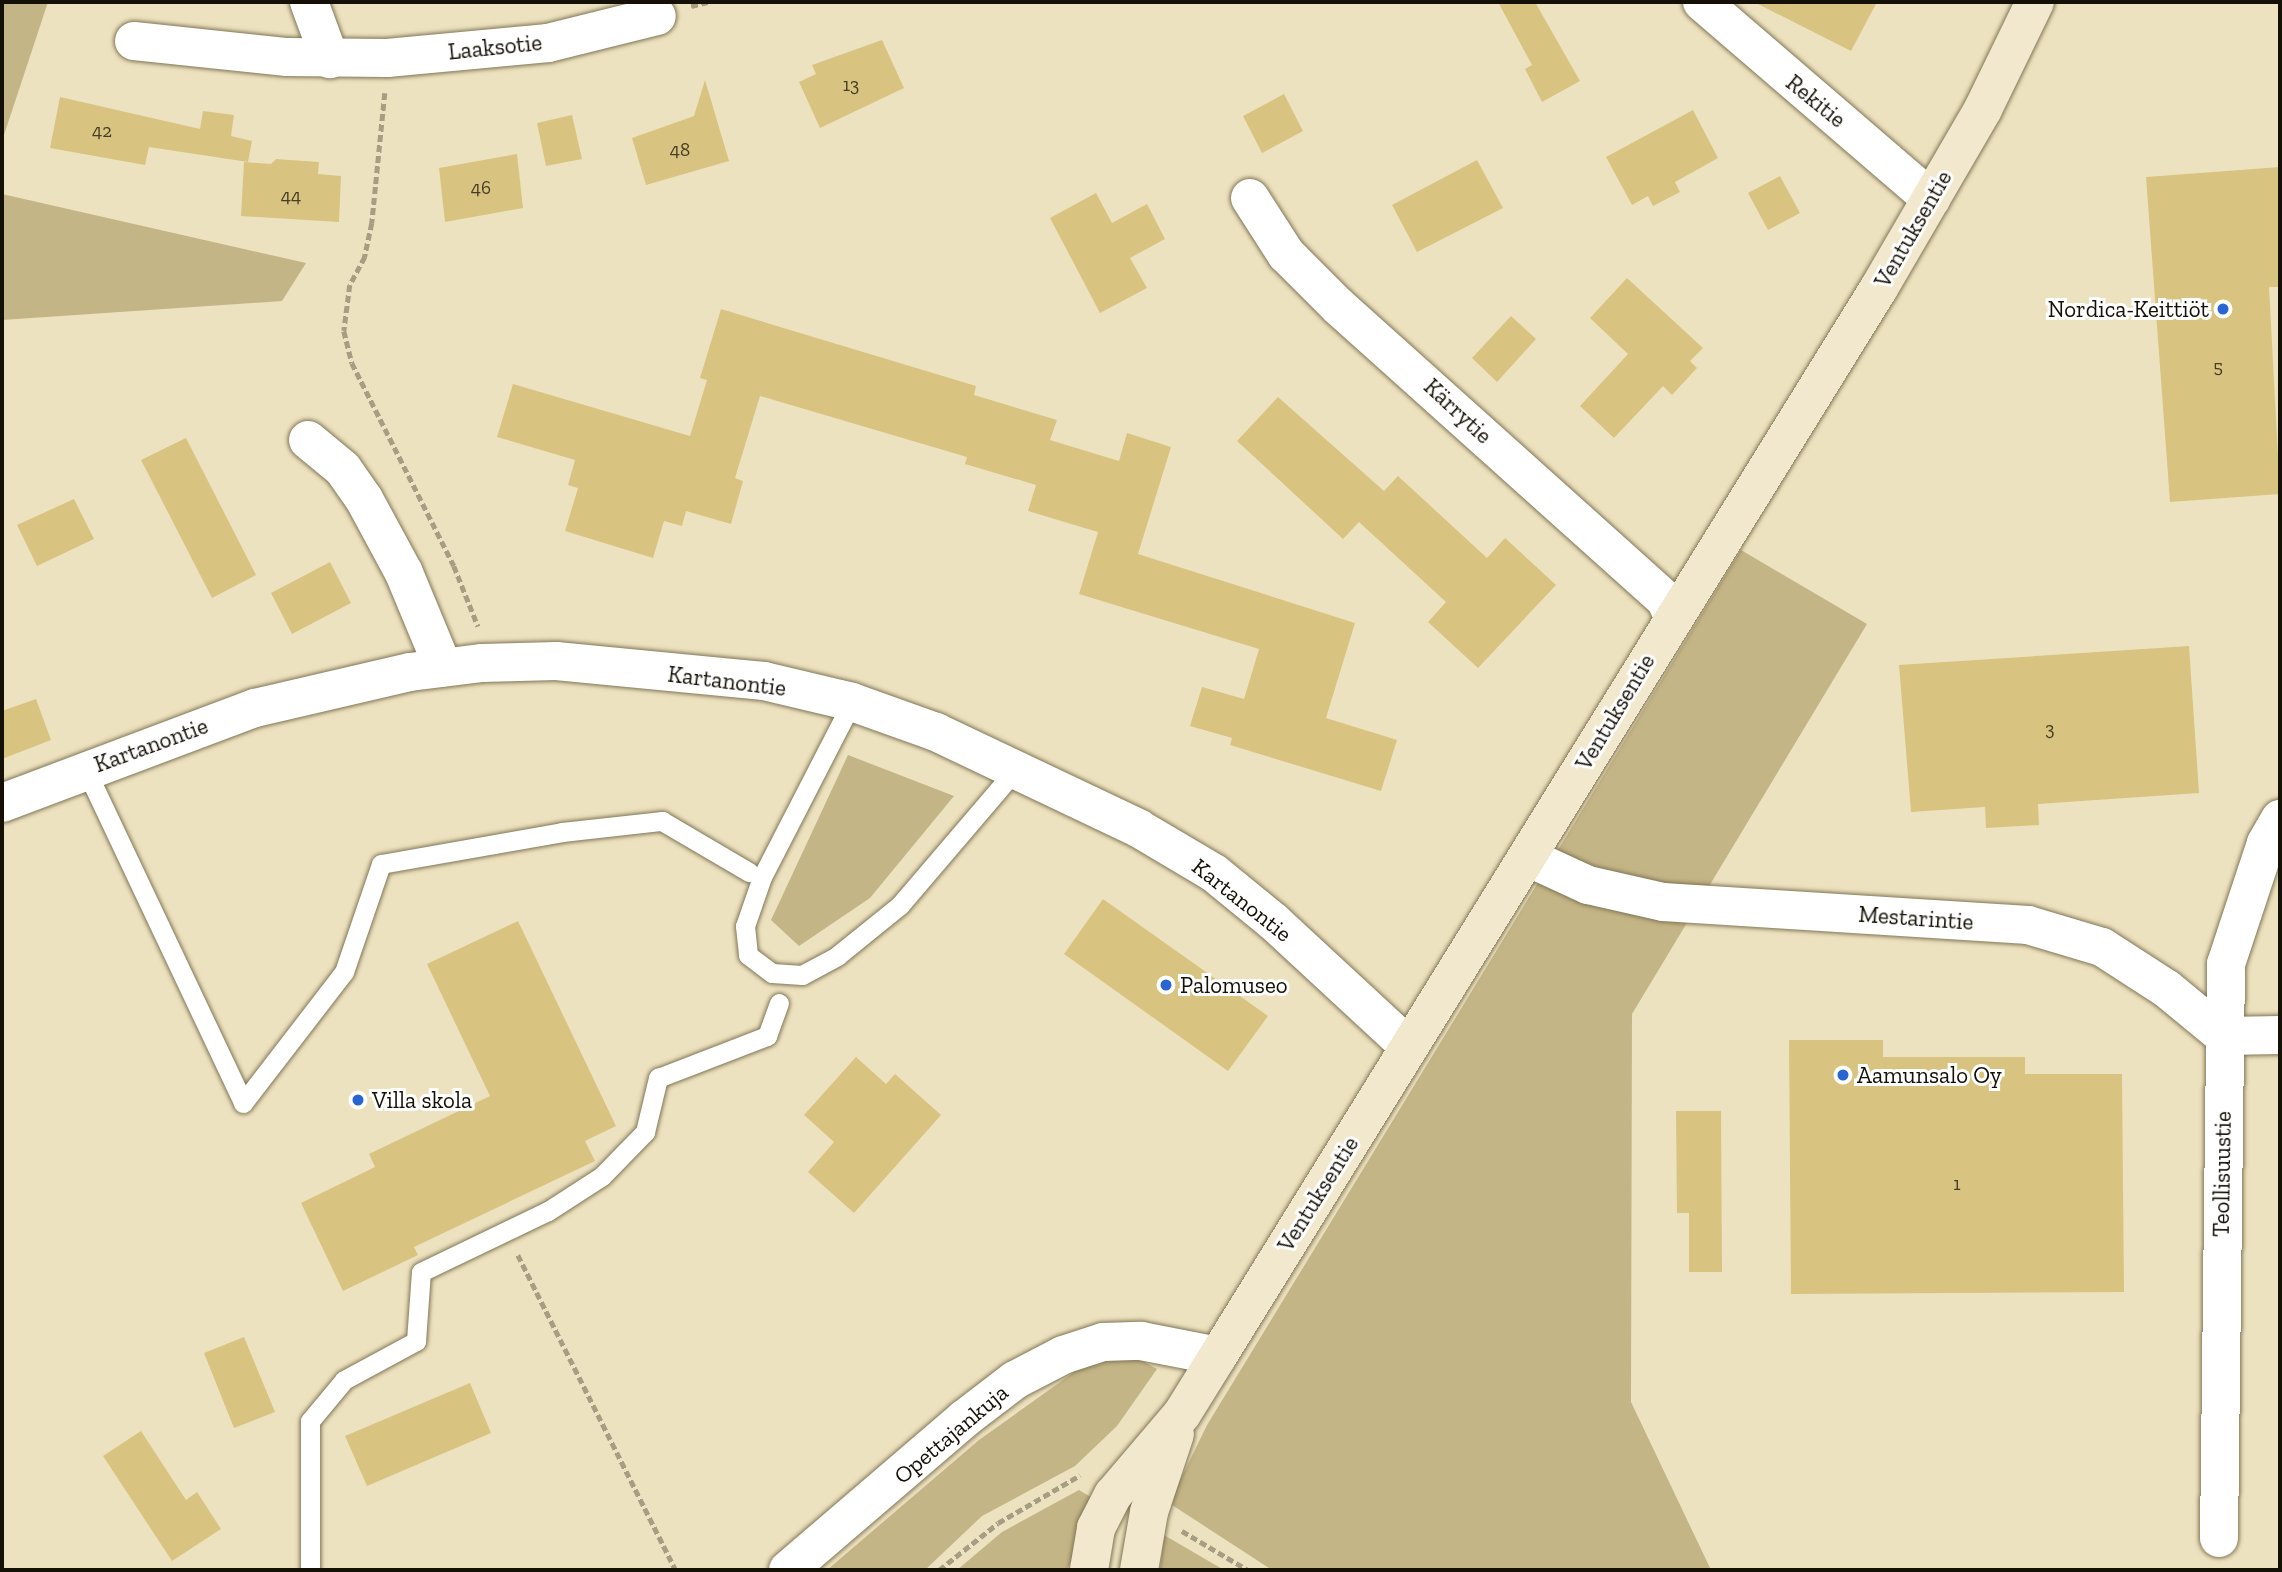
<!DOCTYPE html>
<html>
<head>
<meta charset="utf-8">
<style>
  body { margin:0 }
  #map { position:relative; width:2282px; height:1572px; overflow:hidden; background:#ede2bf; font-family:"Zilla Slab",serif }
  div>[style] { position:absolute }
  .green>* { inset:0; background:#c4b586 }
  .building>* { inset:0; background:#d8c480 }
  .path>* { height:4.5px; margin-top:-2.25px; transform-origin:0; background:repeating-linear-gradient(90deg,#a69d82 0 7px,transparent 0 10.5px) }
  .roads { filter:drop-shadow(0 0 2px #807656) drop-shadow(0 0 2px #807656) }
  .lane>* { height:19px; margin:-9.5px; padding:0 9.5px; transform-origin:9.5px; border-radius:9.5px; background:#fff }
  .street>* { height:38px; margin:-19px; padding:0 19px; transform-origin:19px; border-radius:19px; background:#fff }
  .secondary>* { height:38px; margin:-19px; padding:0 19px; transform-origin:19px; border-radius:19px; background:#f1e8ce }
  .dots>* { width:19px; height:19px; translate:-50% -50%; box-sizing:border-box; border:4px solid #fff; border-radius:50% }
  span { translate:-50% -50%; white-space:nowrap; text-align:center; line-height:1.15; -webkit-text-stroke:6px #fff; paint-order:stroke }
  .number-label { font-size:19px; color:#453d24 }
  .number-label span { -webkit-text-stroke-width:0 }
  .street-label { font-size:23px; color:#141005 }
  .poi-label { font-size:23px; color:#141005 }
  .right { translate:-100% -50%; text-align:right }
  .left { translate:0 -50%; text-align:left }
  .frame { position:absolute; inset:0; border:4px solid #141005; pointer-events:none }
</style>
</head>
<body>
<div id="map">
  <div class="green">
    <i style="clip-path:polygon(2px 2px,48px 2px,2px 141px)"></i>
    <i style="clip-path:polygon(2px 194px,306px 263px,282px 301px,2px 320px)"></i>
    <i style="clip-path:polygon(1741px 550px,1867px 624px,1632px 1014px,1631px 1402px,1711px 1570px,1272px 1570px,1169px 1503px,1207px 1425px)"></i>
    <i style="clip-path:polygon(848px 755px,954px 796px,870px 898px,799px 946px,771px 920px)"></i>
    <i style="clip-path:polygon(1091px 1360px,1141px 1360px,1157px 1369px,1117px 1426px,1075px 1466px,982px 1516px,925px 1570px,827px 1570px,979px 1440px)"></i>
    <i style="clip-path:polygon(1079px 1490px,1097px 1501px,1067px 1570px,957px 1570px,1002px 1532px)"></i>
    <i style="clip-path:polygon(1164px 1535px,1224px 1570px,1160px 1570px)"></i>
  </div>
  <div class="building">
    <i style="clip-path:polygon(1498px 2px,1535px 2px,1580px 81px,1542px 102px,1525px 69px,1532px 65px)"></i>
    <i style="clip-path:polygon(1754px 2px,1877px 2px,1851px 51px)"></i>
    <i style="clip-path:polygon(882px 40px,904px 88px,820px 128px,799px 82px,816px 74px,812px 65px)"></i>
    <i style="clip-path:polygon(705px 80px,729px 161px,646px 185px,632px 138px,694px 116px)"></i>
    <i style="clip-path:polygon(1284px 94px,1303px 131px,1262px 153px,1243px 116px)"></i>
    <i style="clip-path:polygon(60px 97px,200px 129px,203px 111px,234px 115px,231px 136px,252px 141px,248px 162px,149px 147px,145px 165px,50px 148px)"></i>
    <i style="clip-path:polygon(1693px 110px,1718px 158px,1675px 182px,1680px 192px,1653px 206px,1648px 196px,1632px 205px,1606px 157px)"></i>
    <i style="clip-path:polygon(572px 115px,582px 159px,546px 166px,537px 123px)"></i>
    <i style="clip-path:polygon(517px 154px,523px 208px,445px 222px,439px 168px)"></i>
    <i style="clip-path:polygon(276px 159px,319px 162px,318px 174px,341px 176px,339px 222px,241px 216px,244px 162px,271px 164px)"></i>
    <i style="clip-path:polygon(1477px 160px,1503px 208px,1417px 252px,1392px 205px)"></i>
    <i style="clip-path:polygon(2280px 167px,2280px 287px,2269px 287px,2280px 494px,2170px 502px,2146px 177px)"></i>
    <i style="clip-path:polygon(1780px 176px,1800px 213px,1768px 230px,1748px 193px)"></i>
    <i style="clip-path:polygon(1096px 193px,1112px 223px,1147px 204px,1165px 239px,1130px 258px,1147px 288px,1100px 313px,1050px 218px)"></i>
    <i style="clip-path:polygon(1627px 278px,1703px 348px,1690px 361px,1697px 368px,1672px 395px,1663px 386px,1614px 438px,1580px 406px,1628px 354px,1590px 318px)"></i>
    <i style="clip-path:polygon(721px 309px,976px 386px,974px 395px,1057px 420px,1050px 440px,1119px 461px,1127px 433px,1171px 447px,1138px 554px,1355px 623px,1326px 718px,1397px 740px,1381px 791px,1230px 745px,1232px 738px,1190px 726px,1202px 687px,1244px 699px,1259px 649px,1079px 594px,1098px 532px,1028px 511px,1036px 485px,965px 464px,967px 457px,760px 396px,735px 478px,743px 481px,731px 524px,686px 511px,682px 526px,664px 521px,653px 558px,565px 531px,578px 488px,568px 485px,575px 460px,497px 437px,513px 384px,690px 436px,707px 380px,700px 378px)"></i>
    <i style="clip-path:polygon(1511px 316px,1536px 339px,1497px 382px,1472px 358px)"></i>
    <i style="clip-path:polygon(1278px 397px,1384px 491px,1398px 476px,1487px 558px,1505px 538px,1556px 585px,1478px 668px,1428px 622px,1446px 602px,1359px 522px,1343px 539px,1237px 441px)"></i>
    <i style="clip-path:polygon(186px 438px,256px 575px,212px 598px,141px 460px)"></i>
    <i style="clip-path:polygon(74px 499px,94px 539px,37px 566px,17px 525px)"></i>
    <i style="clip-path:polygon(330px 562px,351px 603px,292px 634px,271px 593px)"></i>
    <i style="clip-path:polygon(2189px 646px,2199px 793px,2038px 804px,2039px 825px,1986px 828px,1985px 807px,1911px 812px,1899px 665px)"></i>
    <i style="clip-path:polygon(36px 699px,51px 740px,2px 759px,2px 711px)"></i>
    <i style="clip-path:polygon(1103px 899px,1268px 1016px,1228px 1071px,1064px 954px)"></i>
    <i style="clip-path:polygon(518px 921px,616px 1126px,585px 1141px,595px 1161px,414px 1247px,418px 1255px,343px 1291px,301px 1203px,375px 1167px,369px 1154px,490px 1096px,427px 964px)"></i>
    <i style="clip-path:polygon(1789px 1040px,1883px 1040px,1883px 1057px,2025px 1057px,2025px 1074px,2122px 1074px,2124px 1292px,1791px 1294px)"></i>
    <i style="clip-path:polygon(856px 1057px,886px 1084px,895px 1074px,941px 1115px,854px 1213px,808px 1172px,834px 1142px,804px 1115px)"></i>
    <i style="clip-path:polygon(1676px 1111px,1721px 1111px,1722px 1272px,1689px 1272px,1689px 1213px,1677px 1213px)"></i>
    <i style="clip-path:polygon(244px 1337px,275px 1412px,234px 1428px,204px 1353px)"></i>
    <i style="clip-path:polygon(470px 1383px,491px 1433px,367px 1486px,345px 1436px)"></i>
    <i style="clip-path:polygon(141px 1431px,186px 1500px,197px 1492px,221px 1529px,172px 1561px,103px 1456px)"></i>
  </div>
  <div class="path">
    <i style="left:691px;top:6px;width:17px;rotate:-13deg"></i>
    <i style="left:385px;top:93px;width:131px;rotate:95.7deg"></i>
    <i style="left:372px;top:223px;width:35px;rotate:102deg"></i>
    <i style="left:365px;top:257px;width:32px;rotate:118deg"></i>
    <i style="left:350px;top:285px;width:46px;rotate:97.4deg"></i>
    <i style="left:344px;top:331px;width:33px;rotate:76deg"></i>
    <i style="left:352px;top:363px;width:227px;rotate:63.3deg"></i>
    <i style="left:454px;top:566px;width:65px;rotate:68.2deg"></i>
    <i style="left:518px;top:1255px;width:352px;rotate:63.4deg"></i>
    <i style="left:1182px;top:1531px;width:77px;rotate:30.6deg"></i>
    <i style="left:939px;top:1570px;width:75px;rotate:-38.5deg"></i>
    <i style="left:998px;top:1523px;width:95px;rotate:-30.3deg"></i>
  </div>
  <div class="roads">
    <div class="lane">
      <i style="left:852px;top:702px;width:197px;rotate:117.2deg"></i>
      <i style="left:762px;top:877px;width:52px;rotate:109.1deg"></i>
      <i style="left:745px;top:926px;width:29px;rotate:84deg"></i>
      <i style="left:748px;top:955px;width:30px;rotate:37deg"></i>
      <i style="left:772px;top:973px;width:30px;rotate:4deg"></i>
      <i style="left:802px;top:975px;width:40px;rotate:-28deg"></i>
      <i style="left:837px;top:956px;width:81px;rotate:-39deg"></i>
      <i style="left:900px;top:905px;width:179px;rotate:-49.5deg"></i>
      <i style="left:85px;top:768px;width:370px;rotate:64.7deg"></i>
      <i style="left:243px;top:1103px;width:165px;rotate:-52.4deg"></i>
      <i style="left:344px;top:972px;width:114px;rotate:-71.1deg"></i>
      <i style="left:381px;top:864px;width:184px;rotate:-10deg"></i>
      <i style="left:562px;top:832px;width:101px;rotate:-6.3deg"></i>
      <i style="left:662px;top:821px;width:101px;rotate:30.4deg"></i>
      <i style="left:310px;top:1570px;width:149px;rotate:-90deg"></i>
      <i style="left:310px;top:1421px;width:53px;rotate:-50.3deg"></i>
      <i style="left:344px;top:1380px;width:82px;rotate:-28.4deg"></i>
      <i style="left:416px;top:1341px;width:69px;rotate:-85.9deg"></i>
      <i style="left:421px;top:1272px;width:141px;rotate:-25.7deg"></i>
      <i style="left:548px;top:1211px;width:64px;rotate:-32.9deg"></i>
      <i style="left:602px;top:1176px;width:62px;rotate:-45.7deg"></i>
      <i style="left:645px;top:1132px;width:56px;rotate:-76.5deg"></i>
      <i style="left:658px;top:1078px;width:117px;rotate:-21.1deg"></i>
      <i style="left:767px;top:1036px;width:35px;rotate:-70deg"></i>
    </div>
    <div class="street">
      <i style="left:309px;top:2px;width:61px;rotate:69.8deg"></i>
      <i style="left:1702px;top:2px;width:302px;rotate:40.7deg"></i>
      <i style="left:134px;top:41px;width:154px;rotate:6deg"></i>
      <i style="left:287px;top:57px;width:100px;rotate:0.6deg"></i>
      <i style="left:387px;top:58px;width:162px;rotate:-5.3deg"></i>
      <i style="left:548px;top:43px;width:112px;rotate:-13.9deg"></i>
      <i style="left:1250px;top:198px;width:67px;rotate:57.3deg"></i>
      <i style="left:1286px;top:254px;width:74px;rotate:45deg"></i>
      <i style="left:1338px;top:306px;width:439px;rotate:41.9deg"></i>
      <i style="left:1665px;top:599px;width:19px;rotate:65deg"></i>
      <i style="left:308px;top:440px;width:45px;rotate:39.6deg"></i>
      <i style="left:343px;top:469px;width:37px;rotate:55deg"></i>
      <i style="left:364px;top:499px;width:84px;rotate:61.6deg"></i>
      <i style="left:404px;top:573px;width:102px;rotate:67.5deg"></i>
      <i style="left:2px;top:803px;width:270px;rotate:-20.6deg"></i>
      <i style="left:255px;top:708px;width:159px;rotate:-13.1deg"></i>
      <i style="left:410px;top:672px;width:73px;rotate:-7.1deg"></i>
      <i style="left:482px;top:663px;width:74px;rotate:-1.5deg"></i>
      <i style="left:556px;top:661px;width:209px;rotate:5.5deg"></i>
      <i style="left:764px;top:681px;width:90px;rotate:13.4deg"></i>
      <i style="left:852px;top:702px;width:89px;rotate:19.7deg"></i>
      <i style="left:936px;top:732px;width:224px;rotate:25.4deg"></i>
      <i style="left:1138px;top:828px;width:88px;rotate:30.6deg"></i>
      <i style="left:1214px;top:873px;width:77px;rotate:39.2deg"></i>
      <i style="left:1274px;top:922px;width:184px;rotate:42.8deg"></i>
      <i style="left:1527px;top:857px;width:67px;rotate:24.7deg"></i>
      <i style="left:1588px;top:885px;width:77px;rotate:12.8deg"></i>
      <i style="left:1663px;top:902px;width:366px;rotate:3.6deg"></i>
      <i style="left:2028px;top:925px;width:77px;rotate:16.6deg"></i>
      <i style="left:2102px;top:947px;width:77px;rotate:32.9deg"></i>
      <i style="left:2167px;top:989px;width:74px;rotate:39.5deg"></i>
      <i style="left:2224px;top:1036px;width:56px;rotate:-1deg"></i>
      <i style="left:2219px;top:1538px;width:574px;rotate:-89.3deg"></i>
      <i style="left:2226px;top:964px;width:127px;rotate:-71.7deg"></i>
      <i style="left:2266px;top:843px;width:28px;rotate:-60deg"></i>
      <i style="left:788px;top:1570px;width:232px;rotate:-40.6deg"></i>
      <i style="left:964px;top:1419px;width:64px;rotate:-37.4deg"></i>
      <i style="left:1015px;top:1380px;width:54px;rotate:-27.5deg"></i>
      <i style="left:1063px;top:1355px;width:42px;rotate:-18deg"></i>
      <i style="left:1103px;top:1342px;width:38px;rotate:-2deg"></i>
      <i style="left:1141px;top:1341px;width:78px;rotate:11deg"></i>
    </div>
    <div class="secondary">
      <i style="left:1089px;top:1570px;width:43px;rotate:-80.5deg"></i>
      <i style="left:1096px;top:1528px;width:37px;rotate:-63deg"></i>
      <i style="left:1113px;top:1495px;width:106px;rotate:-49.6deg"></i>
      <i style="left:1182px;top:1414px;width:68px;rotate:-58.2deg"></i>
      <i style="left:1218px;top:1356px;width:1256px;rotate:-58.25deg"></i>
      <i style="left:1879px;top:288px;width:207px;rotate:-59.8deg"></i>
      <i style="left:1983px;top:109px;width:119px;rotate:-64.1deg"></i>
      <i style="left:1139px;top:1570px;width:59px;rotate:-80.2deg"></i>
      <i style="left:1149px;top:1512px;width:82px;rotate:-71.6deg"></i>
    </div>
  </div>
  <div class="dots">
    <i style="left:2223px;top:309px;background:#2865d2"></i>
    <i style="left:1166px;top:985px;background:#2865d2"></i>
    <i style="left:1843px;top:1075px;background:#2865d2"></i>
    <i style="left:358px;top:1100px;background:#2865d2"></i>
  </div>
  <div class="number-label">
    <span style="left:851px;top:85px">13</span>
    <span style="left:102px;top:131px">42</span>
    <span style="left:680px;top:150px">48</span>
    <span style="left:481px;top:188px">46</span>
    <span style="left:291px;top:196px">44</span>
    <span style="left:2218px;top:367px">5</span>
    <span style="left:2050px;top:729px">3</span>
    <span style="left:1957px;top:1184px">1</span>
  </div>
  <div class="street-label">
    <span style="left:495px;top:47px;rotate:-6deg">Laaksotie</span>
    <span style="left:1816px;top:101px;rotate:39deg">Rekitie</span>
    <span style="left:1913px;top:229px;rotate:-60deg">Ventuksentie</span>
    <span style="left:1458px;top:411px;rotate:43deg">Kärrytie</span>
    <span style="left:727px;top:681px;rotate:7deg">Kartanontie</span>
    <span style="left:1615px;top:712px;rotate:-59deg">Ventuksentie</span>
    <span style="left:151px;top:745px;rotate:-20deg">Kartanontie</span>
    <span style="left:1242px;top:900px;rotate:38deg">Kartanontie</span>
    <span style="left:1916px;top:918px;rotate:4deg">Mestarintie</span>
    <span style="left:2222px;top:1174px;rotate:-89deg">Teollisuustie</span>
    <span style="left:1318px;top:1194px;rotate:-58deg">Ventuksentie</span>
    <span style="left:951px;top:1434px;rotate:-40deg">Opettajankuja</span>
  </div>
  <div class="poi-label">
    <span class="right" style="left:2209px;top:309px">Nordica-Keittiöt</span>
    <span class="left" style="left:1180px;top:985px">Palomuseo</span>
    <span class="left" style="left:1857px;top:1075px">Aamunsalo Oy</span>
    <span class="left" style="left:372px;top:1100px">Villa skola</span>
  </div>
  <div class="frame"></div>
</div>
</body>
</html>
